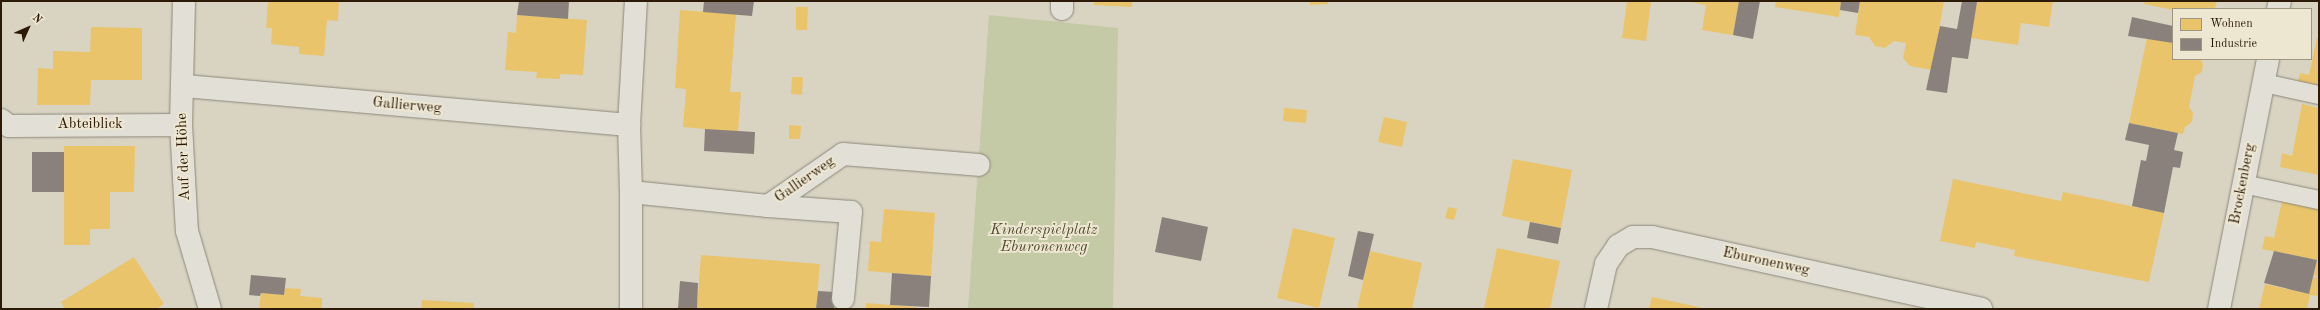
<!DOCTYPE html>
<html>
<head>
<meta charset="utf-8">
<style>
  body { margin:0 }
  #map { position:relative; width:2320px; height:310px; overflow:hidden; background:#d9d4c2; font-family:"Old Standard TT",serif }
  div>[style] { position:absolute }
  .green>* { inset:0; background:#c4c9a6 }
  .homes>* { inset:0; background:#e9c46a }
  .industry>* { inset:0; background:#8a817c }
  .roads { filter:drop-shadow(0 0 1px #8c877a) drop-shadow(0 0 1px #8c877a) }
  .lane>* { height:18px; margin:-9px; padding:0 9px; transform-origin:9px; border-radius:9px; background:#e2e0d6 }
  .street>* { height:22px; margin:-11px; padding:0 11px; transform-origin:11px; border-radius:11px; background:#e2e0d6 }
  span { translate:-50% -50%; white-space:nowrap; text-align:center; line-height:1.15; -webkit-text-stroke:4px #ede7d1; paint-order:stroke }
  .street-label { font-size:15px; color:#2c1a07 }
  .park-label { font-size:15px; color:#544c30; font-style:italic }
  .frame { position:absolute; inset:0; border:2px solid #2c1a07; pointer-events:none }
  .legend { position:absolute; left:2172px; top:8px; width:140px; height:52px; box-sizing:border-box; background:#ede7d1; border:1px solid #a09580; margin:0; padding:5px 7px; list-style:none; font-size:12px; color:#2c1a07 }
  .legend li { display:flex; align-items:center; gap:8px; height:20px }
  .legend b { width:20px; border:1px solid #a09580 }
  .north { position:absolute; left:8px; top:8px; width:40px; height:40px; -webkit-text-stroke:3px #ede7d1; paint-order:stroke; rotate:45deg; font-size:11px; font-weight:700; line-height:16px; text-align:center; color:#2c1a07 }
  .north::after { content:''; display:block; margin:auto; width:14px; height:18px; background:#2c1a07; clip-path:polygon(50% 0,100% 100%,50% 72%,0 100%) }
</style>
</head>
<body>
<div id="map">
  <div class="green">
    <i style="clip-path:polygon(989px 15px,1118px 28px,1113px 309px,968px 309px)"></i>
  </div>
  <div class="homes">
    <i style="clip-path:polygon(268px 1px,339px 1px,338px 21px,327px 20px,324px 56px,299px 54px,299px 47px,271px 44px,272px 28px,266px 28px)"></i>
    <i style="clip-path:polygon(1094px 1px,1132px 1px,1132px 7px,1094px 5px)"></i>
    <i style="clip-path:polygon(1310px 1px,1328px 1px,1328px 4px,1310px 5px)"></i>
    <i style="clip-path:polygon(1627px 1px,1651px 1px,1646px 41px,1622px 38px)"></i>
    <i style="clip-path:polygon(1686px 1px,1739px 1px,1733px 35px,1702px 30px,1706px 5px)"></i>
    <i style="clip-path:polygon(1776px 1px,1841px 1px,1839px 17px,1775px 7px)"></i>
    <i style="clip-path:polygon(1860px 1px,1944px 1px,1932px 70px,1910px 66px,1903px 58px,1906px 43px,1894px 41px,1885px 48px,1875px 46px,1869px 37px,1855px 35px)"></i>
    <i style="clip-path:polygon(1977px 1px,2053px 1px,2049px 27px,2021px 23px,2018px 45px,1971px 38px)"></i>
    <i style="clip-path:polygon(2145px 1px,2217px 1px,2215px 9px,2173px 10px,2144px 4px)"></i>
    <i style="clip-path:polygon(796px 7px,808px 7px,807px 30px,796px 30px)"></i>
    <i style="clip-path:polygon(680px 10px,736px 14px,730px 92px,741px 92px,738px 132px,683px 127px,686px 89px,675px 88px)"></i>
    <i style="clip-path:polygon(517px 15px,587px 20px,583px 75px,560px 74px,560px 79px,536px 78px,537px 72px,505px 70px,508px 32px,516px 33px)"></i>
    <i style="clip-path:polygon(91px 27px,142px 28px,142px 80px,91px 80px,90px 105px,37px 105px,38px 68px,53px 69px,53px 51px,90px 52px)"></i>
    <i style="clip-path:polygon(2147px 38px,2173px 43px,2173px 59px,2200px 59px,2203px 64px,2202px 72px,2195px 76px,2189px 107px,2193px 113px,2192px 122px,2185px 127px,2183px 134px,2129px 123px)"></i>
    <i style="clip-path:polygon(2317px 38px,2319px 38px,2319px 90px,2297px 85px,2300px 73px,2309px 75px)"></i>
    <i style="clip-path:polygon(792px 77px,803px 77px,802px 95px,791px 94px)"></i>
    <i style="clip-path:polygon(2302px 104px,2319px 108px,2319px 175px,2280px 167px,2282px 153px,2292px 156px)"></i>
    <i style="clip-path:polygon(1284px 108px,1307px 110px,1306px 123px,1283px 121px)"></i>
    <i style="clip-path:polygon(1384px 117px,1407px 122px,1402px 147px,1378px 142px)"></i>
    <i style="clip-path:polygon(789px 125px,801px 126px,800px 139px,789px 139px)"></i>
    <i style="clip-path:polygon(64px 146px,135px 146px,134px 192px,110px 192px,110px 229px,90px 229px,90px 245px,64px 245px)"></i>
    <i style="clip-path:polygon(1513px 159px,1572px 170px,1561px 228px,1502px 216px)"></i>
    <i style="clip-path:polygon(1953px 179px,2061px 201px,2063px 192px,2164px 213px,2149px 282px,2014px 256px,2015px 250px,1976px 242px,1975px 248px,1940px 241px)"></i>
    <i style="clip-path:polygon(2282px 201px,2319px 208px,2319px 277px,2314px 275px,2317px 260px,2262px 249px,2265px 236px,2274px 238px)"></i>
    <i style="clip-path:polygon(1448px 207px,1457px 209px,1454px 220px,1445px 218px)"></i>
    <i style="clip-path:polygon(884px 209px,935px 213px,931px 276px,868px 271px,870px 241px,881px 242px)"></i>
    <i style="clip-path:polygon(1293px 228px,1335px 238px,1319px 308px,1277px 298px)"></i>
    <i style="clip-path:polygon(1497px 248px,1560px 261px,1550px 309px,1484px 309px)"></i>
    <i style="clip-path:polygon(1370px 251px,1422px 263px,1412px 309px,1357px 309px)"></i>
    <i style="clip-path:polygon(701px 255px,820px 264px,816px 309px,697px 309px)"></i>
    <i style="clip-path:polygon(134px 257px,164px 304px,156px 309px,65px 309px,61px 302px)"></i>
    <i style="clip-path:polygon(2313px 277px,2319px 278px,2319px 296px,2310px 295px,2307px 309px,2259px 309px,2265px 284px,2309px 294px)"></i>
    <i style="clip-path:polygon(285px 288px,301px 289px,300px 296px,322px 298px,322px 309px,259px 309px,261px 293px,284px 295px)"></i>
    <i style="clip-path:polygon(1652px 297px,1703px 308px,1703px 309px,1649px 309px)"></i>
    <i style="clip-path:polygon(422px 300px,474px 303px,474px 309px,421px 309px)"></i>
    <i style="clip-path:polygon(866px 303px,916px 307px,916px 309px,866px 309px)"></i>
  </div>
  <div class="industry">
    <i style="clip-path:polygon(519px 1px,569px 1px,568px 19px,517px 15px)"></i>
    <i style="clip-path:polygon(704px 1px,754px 1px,752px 16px,703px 12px)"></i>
    <i style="clip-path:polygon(1739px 1px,1760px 1px,1753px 39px,1733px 35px)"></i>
    <i style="clip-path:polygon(1841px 1px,1860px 1px,1858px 13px,1840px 10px)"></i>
    <i style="clip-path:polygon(1962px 1px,1977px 2px,1968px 59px,1952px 57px,1947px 93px,1926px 90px,1940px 26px,1957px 29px)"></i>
    <i style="clip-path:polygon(2132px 17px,2173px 26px,2173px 43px,2128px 36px)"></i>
    <i style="clip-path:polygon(2129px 123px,2178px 133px,2174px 150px,2183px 152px,2180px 168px,2173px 167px,2164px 213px,2132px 206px,2141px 160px,2146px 161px,2149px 145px,2125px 140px)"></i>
    <i style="clip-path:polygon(705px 129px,755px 132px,754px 154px,704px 151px)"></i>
    <i style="clip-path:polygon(32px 152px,64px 152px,64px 192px,32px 192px)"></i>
    <i style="clip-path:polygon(1162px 217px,1208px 227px,1201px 261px,1155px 252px)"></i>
    <i style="clip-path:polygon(1530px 222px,1561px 228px,1558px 244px,1527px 238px)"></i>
    <i style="clip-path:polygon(1358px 231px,1374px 234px,1363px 280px,1348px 276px)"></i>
    <i style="clip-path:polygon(2274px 251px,2317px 260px,2309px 294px,2264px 283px)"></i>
    <i style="clip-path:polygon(892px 273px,931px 276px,929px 307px,890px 305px)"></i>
    <i style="clip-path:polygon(251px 275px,286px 278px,284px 295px,261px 293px,260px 296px,249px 295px)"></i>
    <i style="clip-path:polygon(680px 281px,698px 283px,697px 309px,678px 309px)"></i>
    <i style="clip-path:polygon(818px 291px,835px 292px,834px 309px,816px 309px)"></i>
  </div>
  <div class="roads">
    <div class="lane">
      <i style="left:2264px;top:83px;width:56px;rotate:12.3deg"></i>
      <i style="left:2243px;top:184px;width:78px;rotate:11.9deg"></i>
    </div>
    <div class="street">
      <i style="left:184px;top:1px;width:124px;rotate:91.4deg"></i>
      <i style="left:181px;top:125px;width:106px;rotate:86.8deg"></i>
      <i style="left:187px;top:231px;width:81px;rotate:73.6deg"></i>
      <i style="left:1062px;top:9px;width:8px;rotate:-90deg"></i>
      <i style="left:2278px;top:9px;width:8px;rotate:-76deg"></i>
      <i style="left:184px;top:86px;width:447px;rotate:5deg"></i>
      <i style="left:629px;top:125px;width:67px;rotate:88.3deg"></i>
      <i style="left:631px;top:192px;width:138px;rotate:5.8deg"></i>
      <i style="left:768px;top:206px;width:91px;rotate:-34.7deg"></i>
      <i style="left:843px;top:154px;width:136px;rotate:4.6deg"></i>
      <i style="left:1px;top:120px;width:10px;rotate:37deg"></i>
      <i style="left:9px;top:126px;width:172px;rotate:-0.3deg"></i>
      <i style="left:629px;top:125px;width:124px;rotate:-86.8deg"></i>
      <i style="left:631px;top:192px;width:117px;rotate:90deg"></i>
      <i style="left:768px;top:206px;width:83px;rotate:4.1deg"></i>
      <i style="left:851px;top:212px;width:87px;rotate:95.3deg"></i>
      <i style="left:1596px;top:309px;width:46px;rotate:-77.5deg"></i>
      <i style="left:1606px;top:264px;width:22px;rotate:-56deg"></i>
      <i style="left:1618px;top:246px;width:17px;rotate:-31deg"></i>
      <i style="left:1633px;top:237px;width:19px"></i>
      <i style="left:1652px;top:237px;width:337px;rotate:12.3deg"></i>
      <i style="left:2219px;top:309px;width:255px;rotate:-78.9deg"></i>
    </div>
  </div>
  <div class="street-label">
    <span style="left:407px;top:106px;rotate:5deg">Gallierweg</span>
    <span style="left:90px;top:125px">Abteiblick</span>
    <span style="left:184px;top:157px;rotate:-92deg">Auf der Höhe</span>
    <span style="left:805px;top:180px;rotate:-35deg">Gallierweg</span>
    <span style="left:2243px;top:184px;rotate:-79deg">Brockenberg</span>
    <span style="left:1766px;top:262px;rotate:12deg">Eburonenweg</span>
  </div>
  <div class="park-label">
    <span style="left:1044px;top:239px">Kinderspielplatz<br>Eburonenweg</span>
  </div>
  <div class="frame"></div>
  <ul class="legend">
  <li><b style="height:11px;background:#e9c46a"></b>Wohnen</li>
  <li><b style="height:11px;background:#8a817c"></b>Industrie</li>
  </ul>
  <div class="north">N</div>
</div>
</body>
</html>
